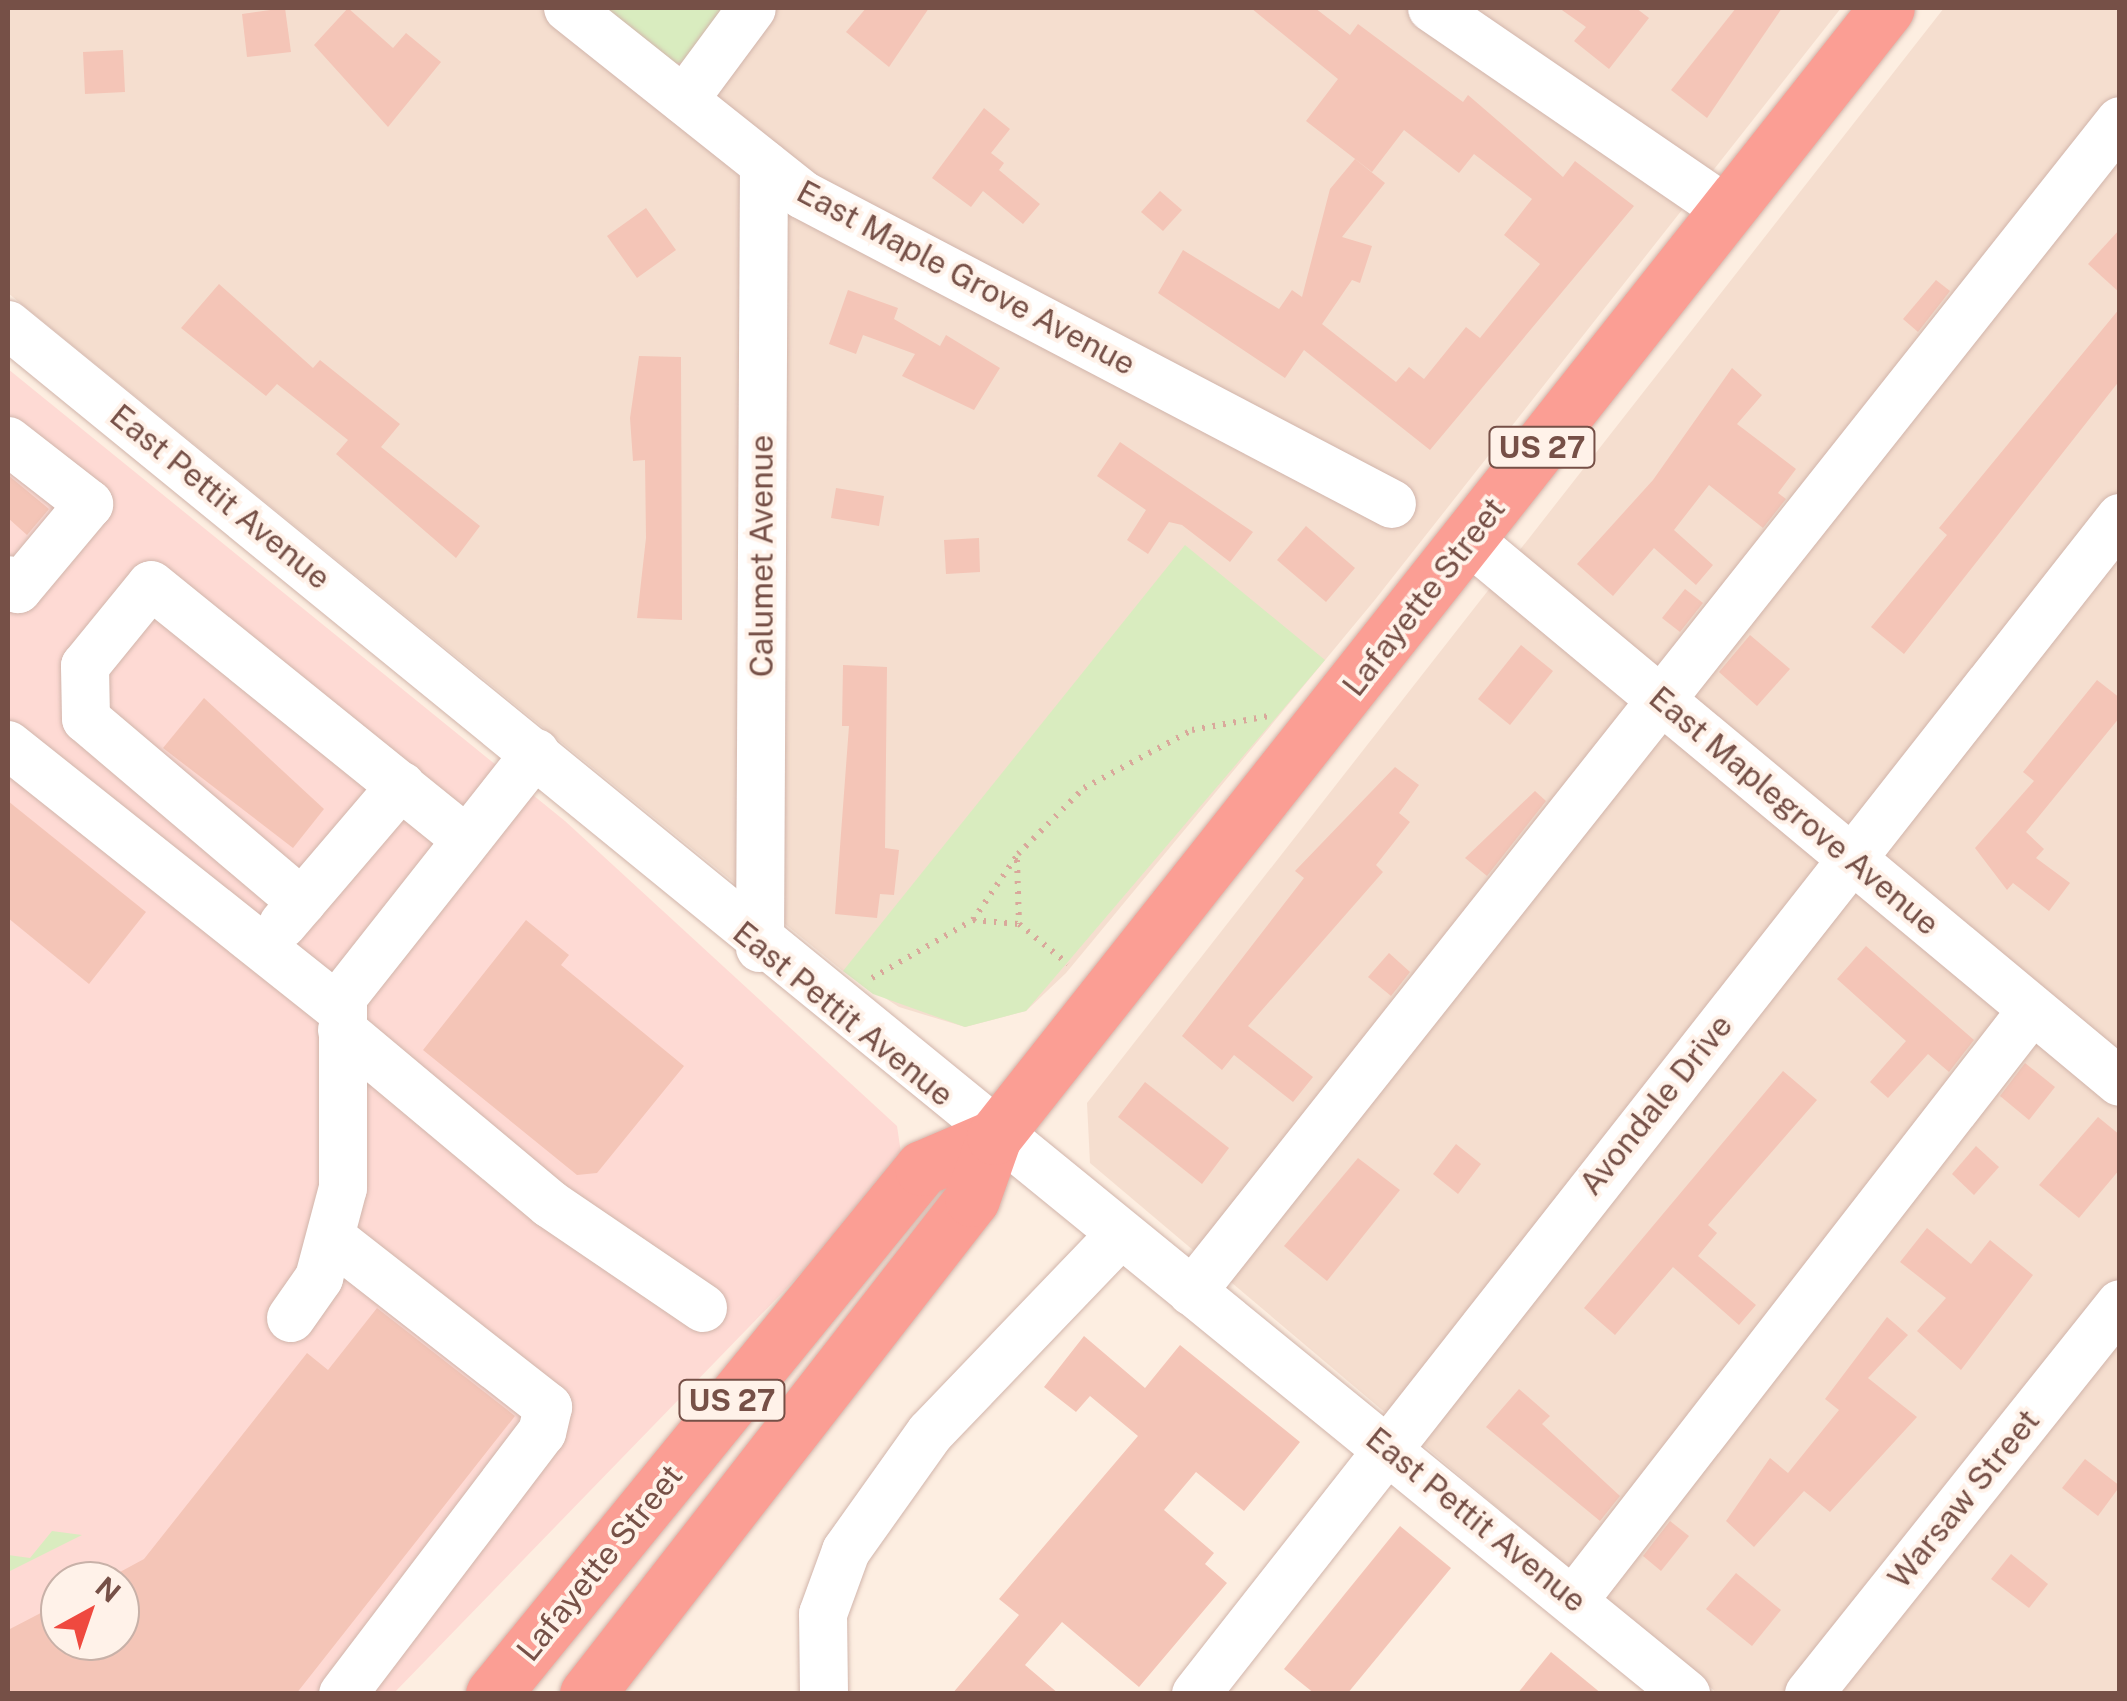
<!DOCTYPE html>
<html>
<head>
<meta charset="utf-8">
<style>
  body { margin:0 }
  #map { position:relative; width:2127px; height:1701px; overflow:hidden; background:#fdeee1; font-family:"Public Sans",sans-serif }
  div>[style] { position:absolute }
  .residential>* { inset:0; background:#f5decf }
  .commercial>* { inset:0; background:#fedad4 }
  .green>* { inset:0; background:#d9ecbf }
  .building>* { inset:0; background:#f4c5b7 }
  .path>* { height:6px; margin-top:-3px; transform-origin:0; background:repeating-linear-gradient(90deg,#d9a89b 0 2.5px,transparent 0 10.5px) }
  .roads { filter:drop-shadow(0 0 2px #d1b5ab) drop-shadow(0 0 2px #d1b5ab) }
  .minor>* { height:48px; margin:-24px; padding:0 24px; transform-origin:24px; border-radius:24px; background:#fff }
  .highway>* { height:55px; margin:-27.5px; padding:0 27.5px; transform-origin:27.5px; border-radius:27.5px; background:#fb9e94 }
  span { translate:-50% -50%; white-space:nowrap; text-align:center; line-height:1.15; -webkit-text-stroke:8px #fff2e9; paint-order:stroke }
  .shield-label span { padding:2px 8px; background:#fff2e9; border:2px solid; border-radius:8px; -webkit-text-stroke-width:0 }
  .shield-label { font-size:30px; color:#765047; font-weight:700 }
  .street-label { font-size:32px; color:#765047 }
  .frame { position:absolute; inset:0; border:10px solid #765047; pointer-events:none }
  .north { position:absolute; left:40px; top:1561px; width:100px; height:100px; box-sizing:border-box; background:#fff2e9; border:2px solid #c8b1a8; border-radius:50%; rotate:40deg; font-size:28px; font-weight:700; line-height:40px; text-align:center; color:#765047 }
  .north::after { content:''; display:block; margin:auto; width:35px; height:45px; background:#ef493f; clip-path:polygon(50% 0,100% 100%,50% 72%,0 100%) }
</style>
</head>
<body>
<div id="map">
  <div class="residential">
    <i style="clip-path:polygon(8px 8px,1841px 8px,1374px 601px,1066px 973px,1026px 1011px,965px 1027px,899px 1007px,843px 971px,8px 293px)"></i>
    <i style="clip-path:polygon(1944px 8px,2119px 8px,2119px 1693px,1717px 1693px,1090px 1163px,1087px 1103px)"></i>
  </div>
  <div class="commercial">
    <i style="clip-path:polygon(evenodd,8px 369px,565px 821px,897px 1126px,901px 1153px,881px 1191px,394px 1693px,8px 1693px,8px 369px,60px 1581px,120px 1581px,120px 1641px,60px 1641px,60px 1581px)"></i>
  </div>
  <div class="green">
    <i style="clip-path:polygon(592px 8px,736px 8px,690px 61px,671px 64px)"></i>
    <i style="clip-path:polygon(1185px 545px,1325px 660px,1026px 1011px,965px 1027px,873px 994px,843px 971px)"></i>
    <i style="clip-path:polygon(52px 1531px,82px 1535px,8px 1572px,8px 1555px,30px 1558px)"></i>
  </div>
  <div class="building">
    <i style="clip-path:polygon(285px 8px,291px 52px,247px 57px,242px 14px)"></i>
    <i style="clip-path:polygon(348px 8px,393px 48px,406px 33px,441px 62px,388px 127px,314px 45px)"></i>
    <i style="clip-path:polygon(866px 8px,929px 8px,889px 67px,846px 32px)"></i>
    <i style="clip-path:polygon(1251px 8px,1315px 8px,1350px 35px,1358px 24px,1463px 102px,1468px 95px,1563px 177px,1575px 161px,1634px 206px,1430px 450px,1304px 350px,1285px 378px,1158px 293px,1183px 250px,1279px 309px,1292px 290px,1302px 297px,1330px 189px,1355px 159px,1385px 183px,1342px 237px,1372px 246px,1360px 283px,1352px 280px,1322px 324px,1396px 382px,1409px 367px,1424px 379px,1466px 327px,1480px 338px,1540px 264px,1504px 235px,1532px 199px,1474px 154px,1459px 173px,1404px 130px,1372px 172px,1306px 121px,1338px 79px)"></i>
    <i style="clip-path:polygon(1559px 8px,1636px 8px,1649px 18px,1609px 69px,1574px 41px,1586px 27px)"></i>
    <i style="clip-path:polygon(1736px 8px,1782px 8px,1707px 118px,1671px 90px)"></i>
    <i style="clip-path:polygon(123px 50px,125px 92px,85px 94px,83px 52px)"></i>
    <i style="clip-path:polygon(984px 108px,1010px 129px,991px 153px,1004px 163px,999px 170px,1040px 204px,1023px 224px,983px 191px,971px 207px,932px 178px)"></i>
    <i style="clip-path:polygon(1160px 191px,1182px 210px,1163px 231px,1141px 212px)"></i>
    <i style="clip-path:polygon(646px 208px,676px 250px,637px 278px,607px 236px)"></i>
    <i style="clip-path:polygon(2120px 229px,2120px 293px,2088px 264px)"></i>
    <i style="clip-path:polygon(1936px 280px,1950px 291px,1918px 332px,1903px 319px)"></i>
    <i style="clip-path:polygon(219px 284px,313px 368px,320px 360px,400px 424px,381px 447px,480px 526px,456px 558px,336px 454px,348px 440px,277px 384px,266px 396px,181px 328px)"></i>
    <i style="clip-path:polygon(848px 290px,898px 308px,894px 319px,940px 346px,946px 335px,1000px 368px,974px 410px,902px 376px,915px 354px,863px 335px,856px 354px,829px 344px)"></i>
    <i style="clip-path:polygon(2120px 308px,2120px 380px,1904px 654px,1871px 627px,1947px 535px,1939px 528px)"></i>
    <i style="clip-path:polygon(639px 356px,681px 357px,682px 620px,637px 618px,646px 538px,645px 460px,633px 461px,630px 418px)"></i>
    <i style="clip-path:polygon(1732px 368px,1762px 395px,1737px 424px,1796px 469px,1778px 493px,1786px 499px,1763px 528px,1709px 485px,1674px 530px,1713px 565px,1696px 585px,1654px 548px,1613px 596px,1577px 564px,1653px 480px)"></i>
    <i style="clip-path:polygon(1120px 442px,1253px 532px,1230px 562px,1182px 525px,1169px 522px,1148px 554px,1127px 540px,1146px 510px,1097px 476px)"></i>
    <i style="clip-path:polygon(8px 475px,49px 509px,27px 535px,8px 518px)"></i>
    <i style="clip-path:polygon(836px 488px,884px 496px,879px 526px,831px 518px)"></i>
    <i style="clip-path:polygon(1306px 526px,1355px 568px,1326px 602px,1277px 560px)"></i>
    <i style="clip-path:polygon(979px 538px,980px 572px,946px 574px,944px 540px)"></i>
    <i style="clip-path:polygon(1685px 589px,1703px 603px,1680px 632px,1662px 618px)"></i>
    <i style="clip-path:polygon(1750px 635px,1790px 669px,1757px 706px,1719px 672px)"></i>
    <i style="clip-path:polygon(1521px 645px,1553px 671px,1510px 725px,1478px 699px)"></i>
    <i style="clip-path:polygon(843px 665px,887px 667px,885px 848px,899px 850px,894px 895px,880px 894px,877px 918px,835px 914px,849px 726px,842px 726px)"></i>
    <i style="clip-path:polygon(2097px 680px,2120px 698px,2120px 717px,2026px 832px,2044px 849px,2036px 858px,2070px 883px,2049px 911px,2013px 883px,2007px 890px,1975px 848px,2034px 781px,2023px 772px)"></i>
    <i style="clip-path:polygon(204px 698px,324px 809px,293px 848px,163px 748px)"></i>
    <i style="clip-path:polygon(1395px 767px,1419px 785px,1399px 813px,1410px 822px,1376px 865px,1383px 872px,1248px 1026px,1313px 1077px,1293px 1102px,1234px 1055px,1222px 1070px,1182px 1036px,1304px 878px,1295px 871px)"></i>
    <i style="clip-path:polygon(1535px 791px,1546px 801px,1487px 876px,1465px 858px)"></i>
    <i style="clip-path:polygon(8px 801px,146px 912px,89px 984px,8px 918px)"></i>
    <i style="clip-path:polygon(526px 920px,569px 955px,561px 965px,684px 1066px,597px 1173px,577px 1175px,423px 1050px)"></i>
    <i style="clip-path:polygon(1866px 946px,1974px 1040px,1949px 1072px,1928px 1054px,1888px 1098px,1870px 1082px,1906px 1041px,1837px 979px)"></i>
    <i style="clip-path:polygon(1389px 953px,1410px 972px,1391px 996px,1368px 977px)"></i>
    <i style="clip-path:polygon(2025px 1063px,2055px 1087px,2029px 1120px,2000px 1096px)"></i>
    <i style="clip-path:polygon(1783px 1071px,1817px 1100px,1708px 1225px,1717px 1233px,1698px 1256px,1756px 1305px,1739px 1325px,1673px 1267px,1615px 1335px,1584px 1308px)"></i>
    <i style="clip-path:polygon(1145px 1082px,1229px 1148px,1202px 1184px,1118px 1117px)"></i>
    <i style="clip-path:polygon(2098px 1117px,2120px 1135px,2120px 1169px,2079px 1218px,2039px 1185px)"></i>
    <i style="clip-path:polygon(1456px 1144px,1481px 1164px,1458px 1194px,1433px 1174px)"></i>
    <i style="clip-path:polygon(1976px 1146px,1999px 1167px,1974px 1195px,1952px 1174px)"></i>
    <i style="clip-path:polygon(1358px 1158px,1400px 1190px,1327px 1281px,1284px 1246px)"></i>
    <i style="clip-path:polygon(1927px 1228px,1971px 1264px,1990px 1240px,2033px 1275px,1961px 1370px,1917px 1331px,1946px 1298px,1900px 1262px)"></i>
    <i style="clip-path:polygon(377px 1308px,515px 1416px,296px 1694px,8px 1694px,8px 1630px,60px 1603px,60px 1641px,120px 1641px,120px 1572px,144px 1559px,307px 1353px,328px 1370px)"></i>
    <i style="clip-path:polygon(1887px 1317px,1908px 1335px,1868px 1378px,1917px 1417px,1830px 1512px,1804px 1491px,1754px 1547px,1726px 1521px,1770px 1458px,1788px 1473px,1839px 1410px,1825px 1399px)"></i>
    <i style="clip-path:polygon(1084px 1336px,1145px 1388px,1180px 1345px,1300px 1442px,1244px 1511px,1196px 1472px,1164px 1510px,1214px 1553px,1205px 1564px,1227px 1583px,1139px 1687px,1062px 1622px,1025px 1665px,1059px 1694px,952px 1694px,1019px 1615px,999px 1599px,1138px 1436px,1090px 1396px,1076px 1412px,1044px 1387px)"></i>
    <i style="clip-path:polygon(1519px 1389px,1550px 1416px,1542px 1424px,1620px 1496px,1600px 1521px,1486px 1427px)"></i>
    <i style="clip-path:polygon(2085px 1459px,2120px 1486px,2098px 1516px,2062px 1488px)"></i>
    <i style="clip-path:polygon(1670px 1521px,1689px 1536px,1661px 1571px,1643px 1556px)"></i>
    <i style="clip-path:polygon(1400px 1526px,1451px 1568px,1347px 1694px,1315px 1694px,1284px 1669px)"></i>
    <i style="clip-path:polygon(2011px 1554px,2048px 1584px,2029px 1608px,1991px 1579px)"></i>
    <i style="clip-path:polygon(1736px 1573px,1781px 1610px,1752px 1646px,1706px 1609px)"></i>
    <i style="clip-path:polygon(1551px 1652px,1602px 1694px,1517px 1694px)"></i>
  </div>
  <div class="path">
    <i style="left:1017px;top:860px;width:64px;rotate:88.2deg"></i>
    <i style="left:973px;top:920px;width:80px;rotate:-55.7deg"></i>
    <i style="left:1018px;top:854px;width:93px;rotate:-45deg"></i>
    <i style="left:1084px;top:788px;width:123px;rotate:-28.2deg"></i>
    <i style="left:1192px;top:730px;width:78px;rotate:-10.3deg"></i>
    <i style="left:872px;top:978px;width:116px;rotate:-29.9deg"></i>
    <i style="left:973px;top:920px;width:46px;rotate:5deg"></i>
    <i style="left:1019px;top:924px;width:63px;rotate:39.2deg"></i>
  </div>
  <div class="roads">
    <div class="minor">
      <i style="left:568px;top:8px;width:300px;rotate:38.5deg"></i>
      <i style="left:803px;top:195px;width:665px;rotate:27.68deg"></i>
      <i style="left:1432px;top:8px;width:359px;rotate:34.4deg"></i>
      <i style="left:684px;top:100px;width:114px;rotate:-53.5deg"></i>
      <i style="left:8px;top:325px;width:2166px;rotate:39.21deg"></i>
      <i style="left:8px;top:441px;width:103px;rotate:37.9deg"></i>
      <i style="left:89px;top:504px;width:111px;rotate:129.9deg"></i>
      <i style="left:18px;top:589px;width:13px;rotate:-138deg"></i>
      <i style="left:1469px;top:540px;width:847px;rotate:39.78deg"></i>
      <i style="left:8px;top:745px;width:426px;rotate:38.5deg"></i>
      <i style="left:302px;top:902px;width:283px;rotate:-139.7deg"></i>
      <i style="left:86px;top:719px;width:53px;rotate:-91.1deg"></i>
      <i style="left:85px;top:666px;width:104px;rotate:-50.8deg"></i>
      <i style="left:151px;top:585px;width:403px;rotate:38.9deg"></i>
      <i style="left:283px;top:924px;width:182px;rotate:-49.5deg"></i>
      <i style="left:760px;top:948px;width:784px;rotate:-89.71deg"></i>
      <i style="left:342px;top:1030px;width:271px;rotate:39.9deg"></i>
      <i style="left:550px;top:1204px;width:185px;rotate:34.2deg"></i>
      <i style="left:333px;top:1239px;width:273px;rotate:38deg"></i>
      <i style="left:548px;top:1407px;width:26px;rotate:103deg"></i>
      <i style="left:542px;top:1432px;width:329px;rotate:127.2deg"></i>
      <i style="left:1192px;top:1292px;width:1494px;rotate:-51.6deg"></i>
      <i style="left:291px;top:1318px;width:49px;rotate:-55deg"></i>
      <i style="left:319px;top:1278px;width:93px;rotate:-75.1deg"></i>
      <i style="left:343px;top:1188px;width:191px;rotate:-90deg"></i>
      <i style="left:343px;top:997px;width:311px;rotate:-51.7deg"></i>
      <i style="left:1574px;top:1600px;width:747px;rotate:-52.18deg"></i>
      <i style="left:824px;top:1694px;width:80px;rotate:-90.7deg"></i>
      <i style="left:823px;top:1614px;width:67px;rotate:-69.9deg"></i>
      <i style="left:846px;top:1551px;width:145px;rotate:-54.6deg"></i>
      <i style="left:930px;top:1433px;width:274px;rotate:-46.2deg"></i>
      <i style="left:1196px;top:1694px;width:1496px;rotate:-51.84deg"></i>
      <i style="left:1809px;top:1694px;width:499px;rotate:-51.4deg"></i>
    </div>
    <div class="highway">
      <i style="left:493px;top:1694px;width:679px;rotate:-50.8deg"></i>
      <i style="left:922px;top:1168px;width:78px;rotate:-23.3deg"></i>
      <i style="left:587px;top:1694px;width:627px;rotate:-52.13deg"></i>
      <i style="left:972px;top:1199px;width:66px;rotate:-70.5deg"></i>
      <i style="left:994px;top:1137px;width:1439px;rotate:-51.66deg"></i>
    </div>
  </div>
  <div class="shield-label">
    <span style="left:1542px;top:447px">US 27</span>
    <span style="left:732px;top:1400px">US 27</span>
  </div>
  <div class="street-label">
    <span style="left:966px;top:278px;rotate:28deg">East Maple Grove Avenue</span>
    <span style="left:220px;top:497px;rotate:39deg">East Pettit Avenue</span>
    <span style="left:762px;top:556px;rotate:-90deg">Calumet Avenue</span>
    <span style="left:1424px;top:597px;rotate:-52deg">Lafayette Street</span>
    <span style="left:1794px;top:811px;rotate:40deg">East Maplegrove Avenue</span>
    <span style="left:843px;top:1014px;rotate:39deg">East Pettit Avenue</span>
    <span style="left:1656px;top:1105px;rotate:-51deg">Avondale Drive</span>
    <span style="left:1964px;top:1499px;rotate:-51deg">Warsaw Street</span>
    <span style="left:1476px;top:1520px;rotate:39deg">East Pettit Avenue</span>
    <span style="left:600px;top:1563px;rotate:-51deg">Lafayette Street</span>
  </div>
  <div class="frame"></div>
  <div class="north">N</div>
</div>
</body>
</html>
